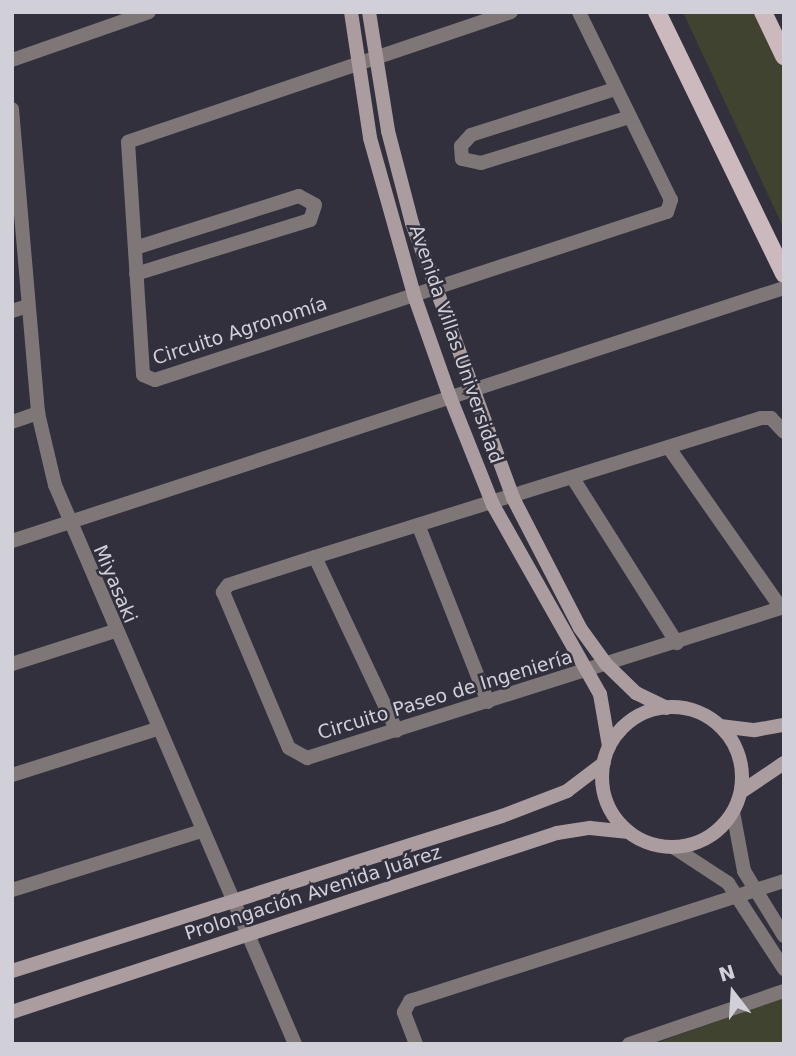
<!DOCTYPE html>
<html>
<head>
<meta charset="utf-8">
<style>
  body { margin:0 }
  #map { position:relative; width:796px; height:1056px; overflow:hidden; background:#32303d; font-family:"DejaVu Sans",sans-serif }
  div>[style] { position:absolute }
  .green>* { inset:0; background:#3f432f }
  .street>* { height:14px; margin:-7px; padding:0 7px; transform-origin:7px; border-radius:7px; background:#7e7677 }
  .secondary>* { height:14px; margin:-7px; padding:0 7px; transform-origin:7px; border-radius:7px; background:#aa9c9f }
  .secondary>.ring { margin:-7px; padding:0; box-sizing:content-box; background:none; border:14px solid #aa9c9f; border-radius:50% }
  .primary>* { height:18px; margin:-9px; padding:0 9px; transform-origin:9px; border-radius:9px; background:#cbb9bd }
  span { translate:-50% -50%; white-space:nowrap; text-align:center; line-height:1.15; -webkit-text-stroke:5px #32303d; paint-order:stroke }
  .street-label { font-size:19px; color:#d1d0d9 }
  .frame { position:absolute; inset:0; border:14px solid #d1d0d9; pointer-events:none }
  .north { position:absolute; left:698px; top:958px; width:70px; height:70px; -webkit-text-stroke:5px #32303d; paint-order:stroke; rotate:343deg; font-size:19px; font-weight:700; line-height:28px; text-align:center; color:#d1d0d9 }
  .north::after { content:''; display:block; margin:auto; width:24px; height:32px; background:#d1d0d9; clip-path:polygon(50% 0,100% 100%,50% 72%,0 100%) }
</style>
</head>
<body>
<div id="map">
  <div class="green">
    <i style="clip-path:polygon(683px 12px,755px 12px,784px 71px,784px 229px)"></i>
    <i style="clip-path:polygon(784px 998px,784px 1044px,653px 1044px)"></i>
  </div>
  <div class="street">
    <i style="left:511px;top:12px;width:404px;rotate:161.3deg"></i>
    <i style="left:128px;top:142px;width:233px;rotate:86.3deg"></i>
    <i style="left:143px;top:375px;width:13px;rotate:23deg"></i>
    <i style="left:155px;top:380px;width:539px;rotate:-18.17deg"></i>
    <i style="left:667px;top:212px;width:13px;rotate:-72deg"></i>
    <i style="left:671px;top:200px;width:209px;rotate:-116.1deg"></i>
    <i style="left:12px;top:60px;width:145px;rotate:-19.3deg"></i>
    <i style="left:615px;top:89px;width:151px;rotate:162.3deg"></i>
    <i style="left:471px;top:135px;width:15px;rotate:132deg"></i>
    <i style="left:461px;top:146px;width:13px;rotate:86deg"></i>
    <i style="left:462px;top:159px;width:19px;rotate:12deg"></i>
    <i style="left:481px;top:163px;width:156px;rotate:-17.2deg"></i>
    <i style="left:12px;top:109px;width:305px;rotate:85.1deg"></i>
    <i style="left:38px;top:413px;width:74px;rotate:76.7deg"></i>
    <i style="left:55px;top:485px;width:608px;rotate:66.76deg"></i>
    <i style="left:135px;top:248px;width:172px;rotate:-17.6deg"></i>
    <i style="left:299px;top:196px;width:18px;rotate:29deg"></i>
    <i style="left:315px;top:205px;width:16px;rotate:108deg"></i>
    <i style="left:310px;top:220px;width:182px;rotate:162.8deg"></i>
    <i style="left:12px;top:311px;width:16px;rotate:-18deg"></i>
    <i style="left:12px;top:422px;width:28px;rotate:-19deg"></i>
    <i style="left:784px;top:432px;width:19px;rotate:-133deg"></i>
    <i style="left:771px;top:418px;width:10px;rotate:180deg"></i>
    <i style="left:761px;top:418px;width:467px;rotate:162.7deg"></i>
    <i style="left:315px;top:557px;width:91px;rotate:162.2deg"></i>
    <i style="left:228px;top:585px;width:9px;rotate:126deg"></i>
    <i style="left:223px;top:592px;width:169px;rotate:67.1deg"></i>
    <i style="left:289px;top:748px;width:21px;rotate:29deg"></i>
    <i style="left:307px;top:758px;width:500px;rotate:-17.57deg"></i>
    <i style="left:669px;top:448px;width:195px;rotate:55deg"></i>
    <i style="left:574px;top:480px;width:193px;rotate:57.7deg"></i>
    <i style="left:419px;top:527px;width:188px;rotate:68.5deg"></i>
    <i style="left:12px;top:541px;width:812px;rotate:-18.15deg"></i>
    <i style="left:315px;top:557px;width:192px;rotate:64.8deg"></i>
    <i style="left:12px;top:664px;width:108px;rotate:-17.8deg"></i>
    <i style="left:12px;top:775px;width:152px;rotate:-17.6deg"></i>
    <i style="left:733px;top:812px;width:60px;rotate:79.4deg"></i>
    <i style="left:744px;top:871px;width:76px;rotate:58.4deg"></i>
    <i style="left:673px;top:847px;width:66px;rotate:33.2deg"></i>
    <i style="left:728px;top:883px;width:103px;rotate:56.9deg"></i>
    <i style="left:12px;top:890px;width:198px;rotate:-17.3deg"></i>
    <i style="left:416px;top:1044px;width:34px;rotate:-111deg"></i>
    <i style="left:404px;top:1012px;width:13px;rotate:-61deg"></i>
    <i style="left:410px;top:1001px;width:393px;rotate:-17.8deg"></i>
    <i style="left:629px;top:1044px;width:164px;rotate:-18.9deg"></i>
  </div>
  <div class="secondary">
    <i style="left:351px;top:12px;width:127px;rotate:81.4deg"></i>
    <i style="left:370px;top:138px;width:163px;rotate:74.3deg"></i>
    <i style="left:414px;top:295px;width:108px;rotate:70.6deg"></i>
    <i style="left:450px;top:397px;width:116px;rotate:68.3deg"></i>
    <i style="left:493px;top:505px;width:217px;rotate:60.5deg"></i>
    <i style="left:600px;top:694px;width:53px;rotate:80.2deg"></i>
    <i style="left:369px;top:12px;width:121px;rotate:80.9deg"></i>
    <i style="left:388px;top:131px;width:95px;rotate:75.4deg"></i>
    <i style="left:412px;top:223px;width:293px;rotate:69.8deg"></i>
    <i style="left:513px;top:498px;width:146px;rotate:62.7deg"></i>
    <i style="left:580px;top:628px;width:44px;rotate:54.2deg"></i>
    <i style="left:606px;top:664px;width:42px;rotate:44deg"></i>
    <i style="left:636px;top:693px;width:34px;rotate:26deg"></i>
    <i class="ring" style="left:602px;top:707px;width:126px;height:126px"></i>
    <i style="left:720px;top:726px;width:35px;rotate:7deg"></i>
    <i style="left:755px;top:730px;width:29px;rotate:-10deg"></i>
    <i style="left:741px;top:792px;width:52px;rotate:-34deg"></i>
    <i style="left:12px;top:971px;width:514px;rotate:-17.55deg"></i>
    <i style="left:502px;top:816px;width:70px;rotate:-21deg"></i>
    <i style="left:567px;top:791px;width:46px;rotate:-37.1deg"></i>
    <i style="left:12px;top:1012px;width:574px;rotate:-18.18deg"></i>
    <i style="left:557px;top:833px;width:33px;rotate:-9deg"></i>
    <i style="left:590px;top:828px;width:39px;rotate:6deg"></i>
  </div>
  <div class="primary">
    <i style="left:657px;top:12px;width:291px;rotate:64.1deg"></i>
    <i style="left:763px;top:12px;width:49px;rotate:64.5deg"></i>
  </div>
  <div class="street-label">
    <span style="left:240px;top:331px;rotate:-18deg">Circuito Agronomía</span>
    <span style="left:456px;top:344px;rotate:71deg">Avenida Villas Universidad</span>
    <span style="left:115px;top:584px;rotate:67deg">Miyasaki</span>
    <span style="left:445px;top:695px;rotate:-17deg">Circuito Paseo de Ingeniería</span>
    <span style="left:313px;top:893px;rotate:-18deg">Prolongación Avenida Juárez</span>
  </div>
  <div class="frame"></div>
  <div class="north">N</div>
</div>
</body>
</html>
